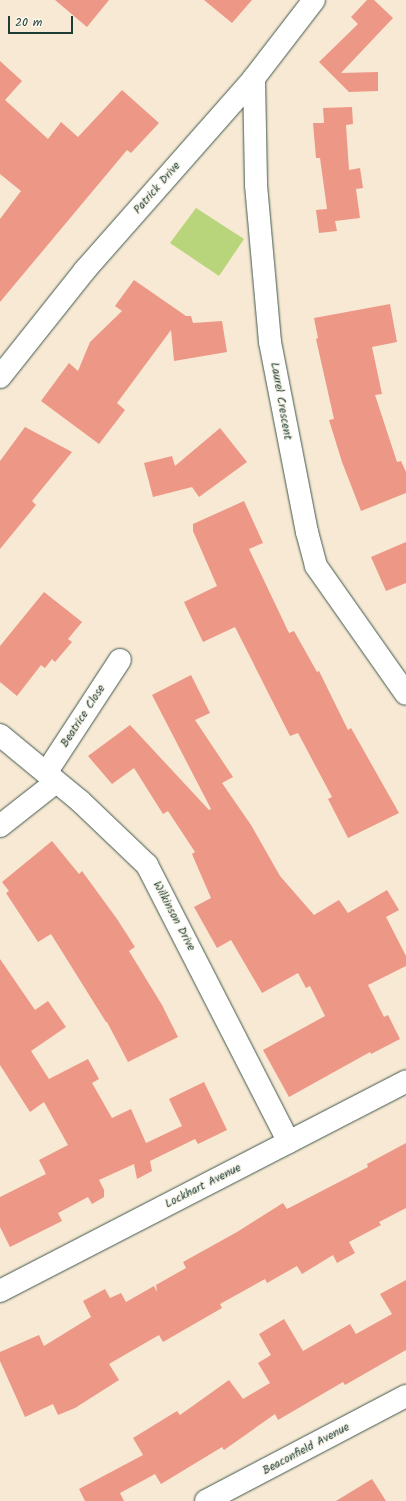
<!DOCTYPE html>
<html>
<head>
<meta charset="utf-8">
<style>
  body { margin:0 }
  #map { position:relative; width:406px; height:1501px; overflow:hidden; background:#f7e9d3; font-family:Kalam,sans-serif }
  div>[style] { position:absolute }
  .green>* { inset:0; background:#b9d57b }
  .building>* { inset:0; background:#ed9786 }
  .roads { filter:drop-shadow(0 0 1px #3f574c) drop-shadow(0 0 1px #3f574c) }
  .street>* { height:22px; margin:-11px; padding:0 11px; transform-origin:11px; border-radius:11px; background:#fff }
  span { translate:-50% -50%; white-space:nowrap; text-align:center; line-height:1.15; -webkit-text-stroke:3px #fbf7ec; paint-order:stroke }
  .street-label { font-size:12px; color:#1f3d34 }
  .scale { position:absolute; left:8px; top:16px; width:65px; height:18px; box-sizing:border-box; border:2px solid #1f3d34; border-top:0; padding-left:5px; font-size:12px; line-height:14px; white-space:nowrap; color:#1f3d34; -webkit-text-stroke:3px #fbf7ec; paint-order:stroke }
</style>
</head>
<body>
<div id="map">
  <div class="green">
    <i style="clip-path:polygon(196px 208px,244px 239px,219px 276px,170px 243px)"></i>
  </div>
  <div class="building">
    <i style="clip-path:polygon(55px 0,109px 0,87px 27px)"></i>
    <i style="clip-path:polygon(204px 0,252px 0,232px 23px)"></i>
    <i style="clip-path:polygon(367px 0,374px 0,393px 18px,341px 73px,378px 72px,378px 91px,349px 92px,319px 62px,358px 24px,351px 17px)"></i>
    <i style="clip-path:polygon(0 61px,22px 81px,5px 100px,48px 139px,61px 122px,78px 137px,122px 90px,159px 123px,131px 153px,127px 150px,0 302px,0 219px,21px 191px,0 174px)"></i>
    <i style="clip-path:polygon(352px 107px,353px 124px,346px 125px,349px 170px,360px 168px,363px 188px,356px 189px,360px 218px,335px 221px,337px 231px,319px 233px,316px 210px,327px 209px,320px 158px,316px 158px,313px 123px,324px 123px,323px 108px)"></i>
    <i style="clip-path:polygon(134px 280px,186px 316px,191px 316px,193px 323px,222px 321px,227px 352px,174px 361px,171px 330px,117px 403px,125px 410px,99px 444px,41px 401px,69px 363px,78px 371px,90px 342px,122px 311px,115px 306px)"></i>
    <i style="clip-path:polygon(390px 304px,397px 342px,372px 347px,382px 394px,375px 395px,397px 462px,401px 461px,406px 472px,406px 493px,361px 511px,342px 462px,329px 420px,334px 419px,316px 339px,318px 338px,314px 318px)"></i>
    <i style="clip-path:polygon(25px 427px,72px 452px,32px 501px,36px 505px,0 549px,0 461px)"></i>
    <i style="clip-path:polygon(220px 428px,247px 462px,199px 497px,192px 487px,153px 497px,144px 463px,172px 456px,175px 466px)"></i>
    <i style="clip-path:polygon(244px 501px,263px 543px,249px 549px,289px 633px,294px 631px,317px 672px,319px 671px,348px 730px,351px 728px,399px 813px,348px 838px,328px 799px,332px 797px,298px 733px,290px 736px,235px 627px,203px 642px,184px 602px,217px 586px,193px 531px,193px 524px)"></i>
    <i style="clip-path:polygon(406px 542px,406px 583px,386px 591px,371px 557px)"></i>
    <i style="clip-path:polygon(44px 592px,82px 622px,68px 639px,72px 642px,55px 662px,52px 659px,45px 668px,41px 665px,17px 696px,0 682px,0 646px)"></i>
    <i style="clip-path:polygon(191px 675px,210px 713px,195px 720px,233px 777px,222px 783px,251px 825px,280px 876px,314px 915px,339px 900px,348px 913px,387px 890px,399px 910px,386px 917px,406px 956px,406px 966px,368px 985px,384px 1017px,388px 1015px,400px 1039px,371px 1054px,370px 1052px,289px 1097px,263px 1050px,325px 1016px,310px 986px,306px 988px,298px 973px,262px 993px,231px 940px,217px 948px,194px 907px,211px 898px,192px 854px,195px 852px,168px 811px,163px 814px,134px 768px,112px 784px,88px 756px,130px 725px,209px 810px,211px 809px,152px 695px)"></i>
    <i style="clip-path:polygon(52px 841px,79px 874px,82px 871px,117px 919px,135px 947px,129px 951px,162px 1005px,178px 1037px,128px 1062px,107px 1022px,106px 1022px,51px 934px,38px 942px,6px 893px,9px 891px,2px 882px)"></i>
    <i style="clip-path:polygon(0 959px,35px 1010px,48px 1001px,66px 1027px,31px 1051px,49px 1079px,88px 1059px,99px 1079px,92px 1083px,112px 1118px,131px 1109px,146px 1143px,182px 1126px,169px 1099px,204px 1082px,227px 1130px,198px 1144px,195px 1139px,150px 1161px,152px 1171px,137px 1179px,134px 1164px,99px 1180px,104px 1190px,104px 1197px,92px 1204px,88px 1197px,58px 1213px,62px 1221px,10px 1247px,0 1227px,0 1197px,46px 1174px,39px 1160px,68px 1145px,44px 1102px,30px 1112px,0 1065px)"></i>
    <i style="clip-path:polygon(406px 1143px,406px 1208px,379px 1222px,381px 1225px,349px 1242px,355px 1253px,337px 1263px,333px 1255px,302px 1274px,297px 1266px,267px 1283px,265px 1279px,220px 1304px,222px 1308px,163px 1342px,159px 1335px,109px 1364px,119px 1380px,75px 1408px,58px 1415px,53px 1404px,25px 1417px,0 1361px,0 1352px,39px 1335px,44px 1346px,91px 1317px,83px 1301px,105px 1289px,110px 1298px,121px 1293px,126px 1302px,154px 1286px,157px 1292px,156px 1285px,186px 1268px,183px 1262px,237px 1232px,283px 1203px,287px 1209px,368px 1167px,367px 1164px)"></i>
    <i style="clip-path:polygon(406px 1280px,406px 1350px,345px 1385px,343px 1382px,278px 1420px,275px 1414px,224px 1450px,222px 1447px,161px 1484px,155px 1474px,120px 1493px,124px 1501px,85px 1501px,79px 1489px,143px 1455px,133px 1438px,177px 1411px,180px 1415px,229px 1380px,243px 1399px,270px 1383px,258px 1363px,271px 1355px,259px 1334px,284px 1319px,303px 1351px,350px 1324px,356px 1334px,392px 1314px,380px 1294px)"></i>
    <i style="clip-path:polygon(372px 1479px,386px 1501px,336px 1501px)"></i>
  </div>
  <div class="roads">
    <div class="street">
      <i style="left:254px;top:78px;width:107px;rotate:88.9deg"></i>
      <i style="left:256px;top:185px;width:158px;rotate:84.9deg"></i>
      <i style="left:270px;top:342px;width:194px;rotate:79deg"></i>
      <i style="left:307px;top:532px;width:35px;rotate:75deg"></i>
      <i style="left:316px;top:566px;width:156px;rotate:54.9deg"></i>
      <i style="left:0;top:377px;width:137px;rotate:-51.5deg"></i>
      <i style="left:85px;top:270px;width:256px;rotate:-48.6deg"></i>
      <i style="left:254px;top:78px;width:98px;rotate:-52.4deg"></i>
      <i style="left:0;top:735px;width:104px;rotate:39.5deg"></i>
      <i style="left:80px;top:801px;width:93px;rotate:43.7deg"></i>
      <i style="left:147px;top:865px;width:311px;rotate:62.9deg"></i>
      <i style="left:46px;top:773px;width:135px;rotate:-56.8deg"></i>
      <i style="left:0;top:826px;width:71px;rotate:-38.2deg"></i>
      <i style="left:0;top:1291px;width:457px;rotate:-27.3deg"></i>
      <i style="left:206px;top:1501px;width:226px;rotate:-27.7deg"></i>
    </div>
  </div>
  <div class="street-label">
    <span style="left:157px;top:188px;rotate:-49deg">Patrick Drive</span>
    <span style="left:281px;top:401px;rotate:80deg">Laurel Crescent</span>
    <span style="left:83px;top:716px;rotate:-57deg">Beatrice Close</span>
    <span style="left:174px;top:916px;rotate:62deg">Wilkinson Drive</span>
    <span style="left:203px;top:1186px;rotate:-27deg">Lockhart Avenue</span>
    <span style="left:306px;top:1449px;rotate:-28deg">Beaconfield Avenue</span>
  </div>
  <div class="scale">20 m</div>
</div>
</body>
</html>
